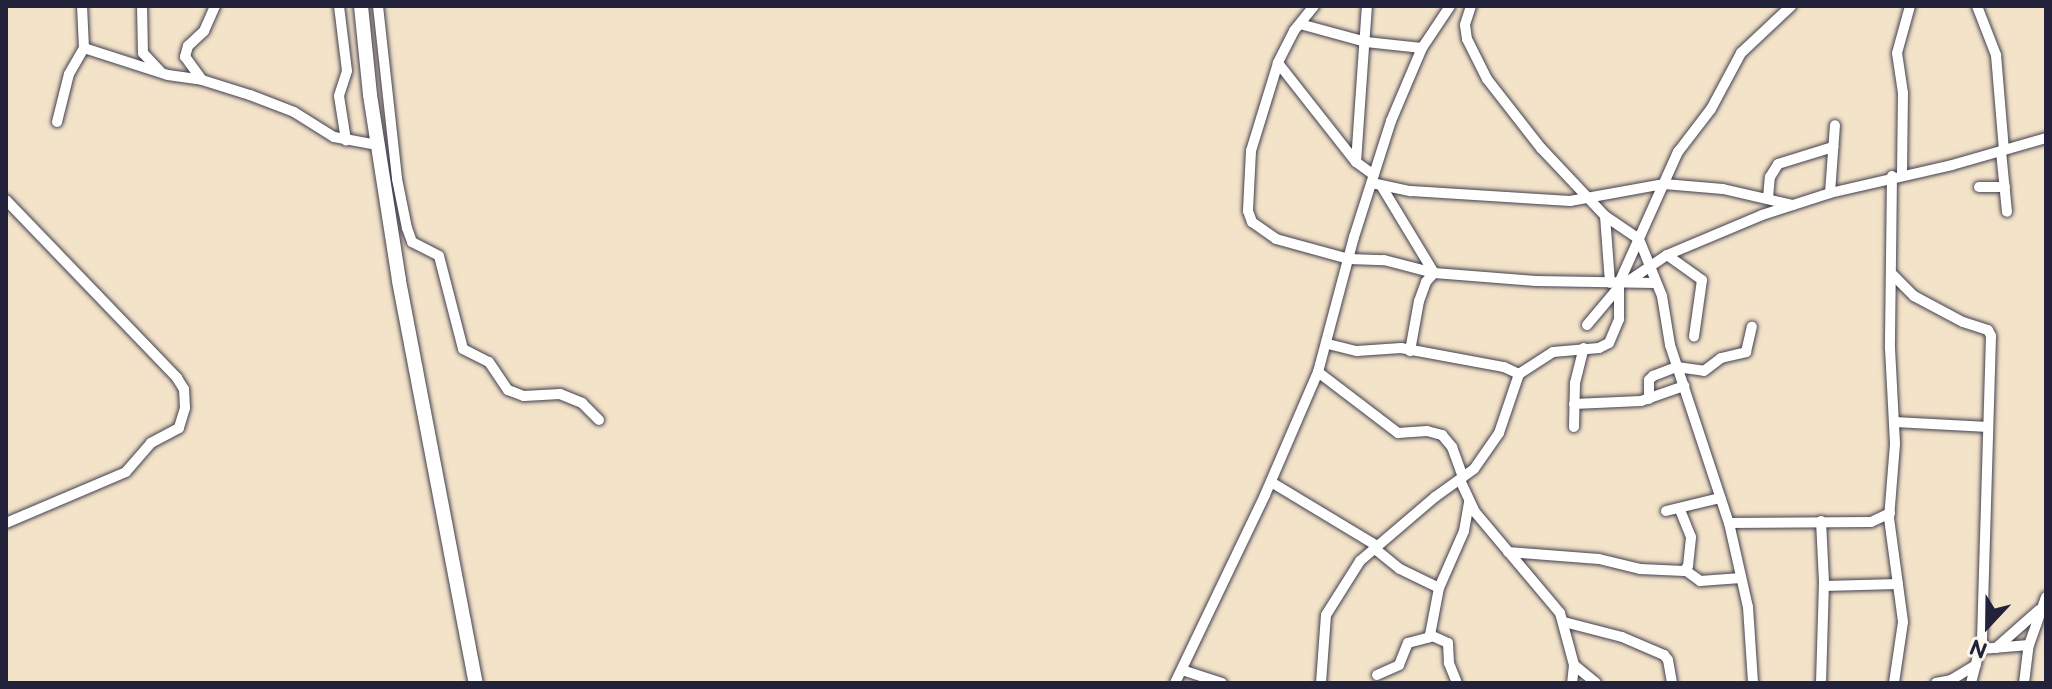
<!DOCTYPE html>
<html>
<head>
<meta charset="utf-8">
<style>
  body { margin:0 }
  #map { position:relative; width:2052px; height:689px; overflow:hidden; background:#f3e3c8; font-family:"Balsamiq Sans",sans-serif }
  div>[style] { position:absolute }
  .roads { filter:drop-shadow(0 0 2px #413f50) drop-shadow(0 0 2px #413f50) }
  .minor>* { height:10px; margin:-5px; padding:0 5px; transform-origin:5px; border-radius:5px; background:#fff }
  .highway>* { height:14px; margin:-7px; padding:0 7px; transform-origin:7px; border-radius:7px; background:#fff }
  span { translate:-50% -50%; white-space:nowrap; text-align:center; line-height:1.15; -webkit-text-stroke:6px #fbf7ec; paint-order:stroke }
  .frame { position:absolute; inset:0; border:8px solid #22223b; pointer-events:none }
  .north { position:absolute; left:1948px; top:585px; width:80px; height:80px; -webkit-text-stroke:6px #fbf7ec; paint-order:stroke; rotate:202deg; font-size:22px; font-weight:700; line-height:32px; text-align:center; color:#22223b }
  .north::after { content:''; display:block; margin:auto; width:28px; height:36px; background:#22223b; clip-path:polygon(50% 0,100% 100%,50% 72%,0 100%) }
</style>
</head>
<body>
<div id="map">
  <div class="roads">
    <div class="minor">
      <i style="left:142px;top:6px;width:47px;rotate:88.8deg"></i>
      <i style="left:143px;top:53px;width:25px;rotate:47deg"></i>
      <i style="left:339px;top:6px;width:65px;rotate:83deg"></i>
      <i style="left:347px;top:71px;width:26px;rotate:108deg"></i>
      <i style="left:339px;top:96px;width:45px;rotate:81deg"></i>
      <i style="left:378px;top:6px;width:174px;rotate:83.7deg"></i>
      <i style="left:397px;top:179px;width:50px;rotate:78.5deg"></i>
      <i style="left:407px;top:228px;width:15px;rotate:70deg"></i>
      <i style="left:412px;top:242px;width:30px;rotate:27deg"></i>
      <i style="left:439px;top:256px;width:96px;rotate:75.5deg"></i>
      <i style="left:463px;top:349px;width:29px;rotate:27deg"></i>
      <i style="left:489px;top:362px;width:34px;rotate:56deg"></i>
      <i style="left:508px;top:390px;width:17px;rotate:21deg"></i>
      <i style="left:524px;top:396px;width:36px;rotate:-3deg"></i>
      <i style="left:560px;top:394px;width:24px;rotate:22deg"></i>
      <i style="left:582px;top:403px;width:24px;rotate:45deg"></i>
      <i style="left:1314px;top:6px;width:32px;rotate:129deg"></i>
      <i style="left:1294px;top:31px;width:36px;rotate:117deg"></i>
      <i style="left:1278px;top:63px;width:92px;rotate:107.1deg"></i>
      <i style="left:1251px;top:151px;width:60px;rotate:92.9deg"></i>
      <i style="left:1248px;top:211px;width:12px;rotate:70deg"></i>
      <i style="left:1252px;top:222px;width:29px;rotate:35deg"></i>
      <i style="left:1276px;top:239px;width:76px;rotate:15.3deg"></i>
      <i style="left:1349px;top:259px;width:35px;rotate:2deg"></i>
      <i style="left:1384px;top:260px;width:52px;rotate:14.6deg"></i>
      <i style="left:1434px;top:273px;width:102px;rotate:4.5deg"></i>
      <i style="left:1536px;top:281px;width:119px;rotate:1deg"></i>
      <i style="left:1471px;top:6px;width:20px;rotate:108deg"></i>
      <i style="left:1465px;top:25px;width:14px;rotate:82deg"></i>
      <i style="left:1467px;top:39px;width:45px;rotate:63.4deg"></i>
      <i style="left:1487px;top:79px;width:88px;rotate:52deg"></i>
      <i style="left:1541px;top:148px;width:93px;rotate:46.7deg"></i>
      <i style="left:1605px;top:216px;width:67px;rotate:85.7deg"></i>
      <i style="left:1977px;top:6px;width:53px;rotate:68.8deg"></i>
      <i style="left:1996px;top:55px;width:95px;rotate:85.2deg"></i>
      <i style="left:1300px;top:24px;width:68px;rotate:15.3deg"></i>
      <i style="left:1366px;top:42px;width:56px;rotate:6.1deg"></i>
      <i style="left:84px;top:48px;width:88px;rotate:17.8deg"></i>
      <i style="left:168px;top:75px;width:34px;rotate:8deg"></i>
      <i style="left:202px;top:80px;width:50px;rotate:17.4deg"></i>
      <i style="left:250px;top:95px;width:47px;rotate:21.1deg"></i>
      <i style="left:294px;top:112px;width:47px;rotate:32deg"></i>
      <i style="left:334px;top:137px;width:44px;rotate:10.5deg"></i>
      <i style="left:1278px;top:63px;width:126px;rotate:51.8deg"></i>
      <i style="left:1356px;top:162px;width:22px;rotate:36deg"></i>
      <i style="left:202px;top:80px;width:29px;rotate:-126deg"></i>
      <i style="left:185px;top:57px;width:11px;rotate:-75deg"></i>
      <i style="left:188px;top:46px;width:22px;rotate:-43deg"></i>
      <i style="left:204px;top:31px;width:27px;rotate:-66deg"></i>
      <i style="left:57px;top:122px;width:49px;rotate:-76deg"></i>
      <i style="left:69px;top:74px;width:30px;rotate:-60deg"></i>
      <i style="left:84px;top:48px;width:42px;rotate:-92.7deg"></i>
      <i style="left:2001px;top:151px;width:61px;rotate:84.4deg"></i>
      <i style="left:1356px;top:162px;width:156px;rotate:-86deg"></i>
      <i style="left:1902px;top:174px;width:81px;rotate:-89.3deg"></i>
      <i style="left:1903px;top:93px;width:40px;rotate:-98.5deg"></i>
      <i style="left:1897px;top:53px;width:49px;rotate:-74.5deg"></i>
      <i style="left:1892px;top:176px;width:172px;rotate:90.7deg"></i>
      <i style="left:1890px;top:348px;width:96px;rotate:87deg"></i>
      <i style="left:1895px;top:444px;width:74px;rotate:94.6deg"></i>
      <i style="left:1889px;top:518px;width:105px;rotate:82.3deg"></i>
      <i style="left:1903px;top:622px;width:62px;rotate:98.4deg"></i>
      <i style="left:1372px;top:183px;width:40px;rotate:12deg"></i>
      <i style="left:1411px;top:191px;width:159px;rotate:3.6deg"></i>
      <i style="left:1570px;top:201px;width:96px;rotate:-10.3deg"></i>
      <i style="left:1664px;top:184px;width:59px;rotate:4.8deg"></i>
      <i style="left:1723px;top:189px;width:72px;rotate:12.9deg"></i>
      <i style="left:1382px;top:187px;width:100px;rotate:58.8deg"></i>
      <i style="left:1434px;top:273px;width:12px;rotate:132deg"></i>
      <i style="left:1426px;top:282px;width:20px;rotate:110deg"></i>
      <i style="left:1419px;top:301px;width:51px;rotate:100.2deg"></i>
      <i style="left:1979px;top:187px;width:26px"></i>
      <i style="left:1830px;top:193px;width:68px;rotate:-85.8deg"></i>
      <i style="left:1768px;top:198px;width:21px;rotate:-85deg"></i>
      <i style="left:1770px;top:177px;width:15px;rotate:-58deg"></i>
      <i style="left:1778px;top:164px;width:58px;rotate:-17.2deg"></i>
      <i style="left:6px;top:200px;width:247px;rotate:46.1deg"></i>
      <i style="left:177px;top:378px;width:13px;rotate:58deg"></i>
      <i style="left:184px;top:389px;width:19px;rotate:87deg"></i>
      <i style="left:185px;top:408px;width:21px;rotate:107deg"></i>
      <i style="left:179px;top:428px;width:32px;rotate:152deg"></i>
      <i style="left:151px;top:443px;width:38px;rotate:131deg"></i>
      <i style="left:126px;top:472px;width:130px;rotate:157deg"></i>
      <i style="left:1605px;top:216px;width:41px;rotate:34.1deg"></i>
      <i style="left:1639px;top:239px;width:61px;rotate:68deg"></i>
      <i style="left:1662px;top:296px;width:50px;rotate:80.7deg"></i>
      <i style="left:1670px;top:345px;width:188px;rotate:71.7deg"></i>
      <i style="left:1729px;top:523px;width:86px;rotate:77.3deg"></i>
      <i style="left:1748px;top:607px;width:76px;rotate:86.2deg"></i>
      <i style="left:1667px;top:255px;width:43px;rotate:35.5deg"></i>
      <i style="left:1702px;top:280px;width:57px;rotate:98.1deg"></i>
      <i style="left:1892px;top:274px;width:31px;rotate:45deg"></i>
      <i style="left:1914px;top:296px;width:55px;rotate:28deg"></i>
      <i style="left:1963px;top:322px;width:26px;rotate:18deg"></i>
      <i style="left:1988px;top:330px;width:7px;rotate:63deg"></i>
      <i style="left:1991px;top:336px;width:304px;rotate:91.7deg"></i>
      <i style="left:1982px;top:640px;width:44px;rotate:104.3deg"></i>
      <i style="left:1627px;top:282px;width:48px;rotate:-34deg"></i>
      <i style="left:1667px;top:255px;width:103px;rotate:-22.8deg"></i>
      <i style="left:1762px;top:215px;width:71px;rotate:-17.9deg"></i>
      <i style="left:1830px;top:193px;width:125px;rotate:-12.9deg"></i>
      <i style="left:1952px;top:165px;width:98px;rotate:-16deg"></i>
      <i style="left:1587px;top:325px;width:50px;rotate:-49.9deg"></i>
      <i style="left:1328px;top:344px;width:30px;rotate:14deg"></i>
      <i style="left:1357px;top:351px;width:44px;rotate:-3.9deg"></i>
      <i style="left:1401px;top:348px;width:105px;rotate:10.5deg"></i>
      <i style="left:1504px;top:367px;width:17px;rotate:25deg"></i>
      <i style="left:1318px;top:372px;width:101px;rotate:37.3deg"></i>
      <i style="left:1398px;top:433px;width:29px;rotate:-4deg"></i>
      <i style="left:1427px;top:431px;width:16px;rotate:15deg"></i>
      <i style="left:1442px;top:435px;width:16px;rotate:50deg"></i>
      <i style="left:1452px;top:447px;width:32px;rotate:70deg"></i>
      <i style="left:1649px;top:399px;width:19px;rotate:-90deg"></i>
      <i style="left:1649px;top:380px;width:6px;rotate:-45deg"></i>
      <i style="left:1653px;top:376px;width:26px;rotate:-21deg"></i>
      <i style="left:1677px;top:367px;width:27px;rotate:8deg"></i>
      <i style="left:1704px;top:371px;width:21px;rotate:-37deg"></i>
      <i style="left:1721px;top:358px;width:26px;rotate:-13deg"></i>
      <i style="left:1746px;top:352px;width:26px;rotate:-77deg"></i>
      <i style="left:1574px;top:404px;width:67px;rotate:-2.6deg"></i>
      <i style="left:1641px;top:401px;width:46px;rotate:-19.2deg"></i>
      <i style="left:1895px;top:422px;width:93px;rotate:3.1deg"></i>
      <i style="left:1574px;top:427px;width:44px;rotate:-88.7deg"></i>
      <i style="left:1575px;top:383px;width:36px;rotate:-76deg"></i>
      <i style="left:1460px;top:480px;width:35px;rotate:65deg"></i>
      <i style="left:1475px;top:512px;width:132px;rotate:49.9deg"></i>
      <i style="left:1560px;top:613px;width:54px;rotate:74.9deg"></i>
      <i style="left:1574px;top:665px;width:18px;rotate:96deg"></i>
      <i style="left:1271px;top:482px;width:124px;rotate:31.1deg"></i>
      <i style="left:1666px;top:511px;width:56px;rotate:-13.5deg"></i>
      <i style="left:1729px;top:523px;width:142px;rotate:-0.4deg"></i>
      <i style="left:1871px;top:522px;width:21px;rotate:-25deg"></i>
      <i style="left:1374px;top:548px;width:33px;rotate:39deg"></i>
      <i style="left:1400px;top:569px;width:43px;rotate:26deg"></i>
      <i style="left:1508px;top:552px;width:91px;rotate:4.4deg"></i>
      <i style="left:1599px;top:559px;width:42px;rotate:13.7deg"></i>
      <i style="left:1640px;top:569px;width:44px;rotate:2.6deg"></i>
      <i style="left:1684px;top:571px;width:6px;rotate:-51deg"></i>
      <i style="left:1688px;top:566px;width:29px;rotate:-84deg"></i>
      <i style="left:1691px;top:537px;width:31px;rotate:-112deg"></i>
      <i style="left:1685px;top:570px;width:19px;rotate:36deg"></i>
      <i style="left:1700px;top:581px;width:41px;rotate:-4.2deg"></i>
      <i style="left:1824px;top:586px;width:74px;rotate:-1.5deg"></i>
      <i style="left:1564px;top:622px;width:60px;rotate:14.5deg"></i>
      <i style="left:1622px;top:637px;width:46px;rotate:23.2deg"></i>
      <i style="left:1664px;top:655px;width:6px;rotate:51deg"></i>
      <i style="left:1668px;top:660px;width:23px;rotate:80deg"></i>
      <i style="left:1996px;top:648px;width:57px;rotate:-41.5deg"></i>
      <i style="left:1981px;top:649px;width:48px;rotate:-4.8deg"></i>
      <i style="left:1574px;top:665px;width:28px;rotate:39deg"></i>
      <i style="left:1182px;top:670px;width:42px;rotate:18deg"></i>
      <i style="left:1377px;top:675px;width:24px;rotate:-24deg"></i>
      <i style="left:1399px;top:665px;width:24px;rotate:-68deg"></i>
      <i style="left:1408px;top:643px;width:23px;rotate:-15deg"></i>
      <i style="left:1175px;top:683px;width:208px;rotate:-64.4deg"></i>
      <i style="left:1265px;top:495px;width:134px;rotate:-66.7deg"></i>
      <i style="left:1318px;top:372px;width:140px;rotate:-75.1deg"></i>
      <i style="left:1354px;top:237px;width:122px;rotate:-72.3deg"></i>
      <i style="left:1391px;top:121px;width:79px;rotate:-67deg"></i>
      <i style="left:1422px;top:48px;width:50px;rotate:-56.3deg"></i>
      <i style="left:1321px;top:683px;width:68px;rotate:-85.8deg"></i>
      <i style="left:1326px;top:615px;width:64px;rotate:-57.8deg"></i>
      <i style="left:1360px;top:561px;width:99px;rotate:-40.5deg"></i>
      <i style="left:1435px;top:497px;width:48px;rotate:-35.7deg"></i>
      <i style="left:1474px;top:469px;width:44px;rotate:-55.2deg"></i>
      <i style="left:1499px;top:433px;width:62px;rotate:-71.3deg"></i>
      <i style="left:1519px;top:374px;width:40px;rotate:-32.9deg"></i>
      <i style="left:1553px;top:352px;width:46px;rotate:-5deg"></i>
      <i style="left:1599px;top:348px;width:11px;rotate:-27deg"></i>
      <i style="left:1609px;top:343px;width:26px;rotate:-67deg"></i>
      <i style="left:1619px;top:319px;width:36px;rotate:-90deg"></i>
      <i style="left:1619px;top:283px;width:144px;rotate:-65.8deg"></i>
      <i style="left:1678px;top:152px;width:54px;rotate:-52.5deg"></i>
      <i style="left:1711px;top:109px;width:64px;rotate:-61.8deg"></i>
      <i style="left:1741px;top:53px;width:69px;rotate:-43.2deg"></i>
      <i style="left:1457px;top:683px;width:22px;rotate:-112deg"></i>
      <i style="left:1449px;top:663px;width:20px;rotate:-93deg"></i>
      <i style="left:1448px;top:643px;width:20px;rotate:-156deg"></i>
      <i style="left:1430px;top:635px;width:48px;rotate:-79.2deg"></i>
      <i style="left:1439px;top:588px;width:62px;rotate:-66.3deg"></i>
      <i style="left:1464px;top:531px;width:29px;rotate:-80deg"></i>
      <i style="left:1821px;top:683px;width:101px;rotate:-88.3deg"></i>
      <i style="left:1824px;top:582px;width:61px;rotate:-92.8deg"></i>
      <i style="left:1936px;top:683px;width:15px;rotate:-11deg"></i>
      <i style="left:1951px;top:680px;width:29px;rotate:-31deg"></i>
      <i style="left:2024px;top:683px;width:38px;rotate:-83deg"></i>
      <i style="left:2029px;top:645px;width:51px;rotate:-70.5deg"></i>
    </div>
    <div class="highway">
      <i style="left:361px;top:6px;width:89px;rotate:84.2deg"></i>
      <i style="left:370px;top:95px;width:188px;rotate:81.1deg"></i>
      <i style="left:399px;top:281px;width:409px;rotate:79.2deg"></i>
    </div>
  </div>
  <div class="frame"></div>
  <div class="north">N</div>
</div>
</body>
</html>
